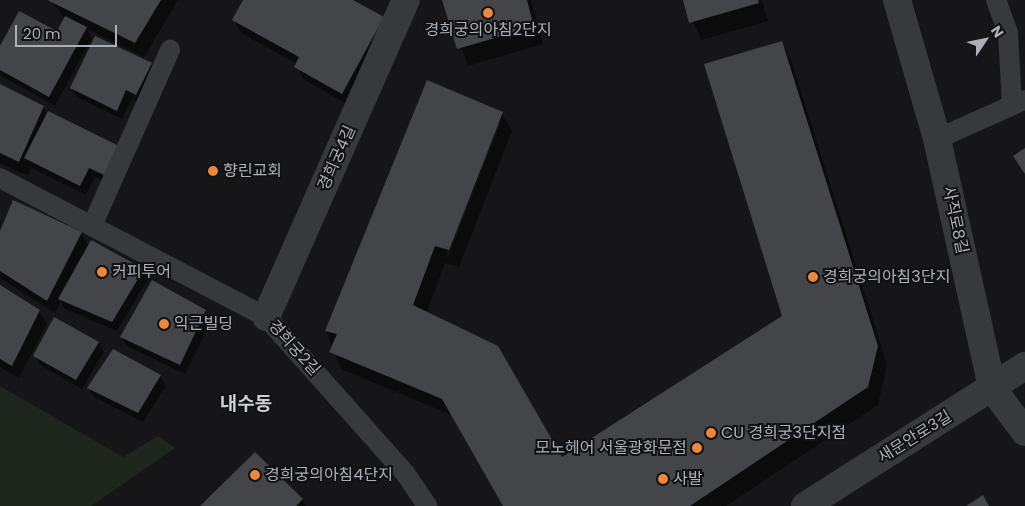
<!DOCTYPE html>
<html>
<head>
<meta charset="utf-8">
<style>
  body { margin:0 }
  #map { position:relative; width:1025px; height:506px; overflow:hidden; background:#161618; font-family:Poppins,"Noto Sans KR",sans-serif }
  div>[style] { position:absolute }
  .green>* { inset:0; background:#1f261e }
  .shadow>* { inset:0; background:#0007 }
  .building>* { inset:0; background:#434548 }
  .service>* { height:20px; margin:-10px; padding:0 10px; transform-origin:10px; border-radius:10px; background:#37393d }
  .minor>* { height:28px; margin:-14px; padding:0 14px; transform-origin:14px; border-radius:14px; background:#37393d }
  .tertiary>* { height:28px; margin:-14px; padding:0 14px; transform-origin:14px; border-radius:14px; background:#37393d }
  .dots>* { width:14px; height:14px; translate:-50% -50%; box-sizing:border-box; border:2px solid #111113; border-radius:50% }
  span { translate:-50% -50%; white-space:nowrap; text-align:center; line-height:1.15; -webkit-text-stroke:4px #111113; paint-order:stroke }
  .poi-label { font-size:16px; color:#a9b0b7 }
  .left { translate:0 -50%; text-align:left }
  .right { translate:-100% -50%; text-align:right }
  .street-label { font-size:16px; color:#a9b0b7 }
  .quarter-label { font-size:19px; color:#c9ced3; font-weight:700 }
  .north { position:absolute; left:960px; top:15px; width:50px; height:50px; -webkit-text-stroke:4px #111113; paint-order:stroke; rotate:56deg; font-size:14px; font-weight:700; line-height:20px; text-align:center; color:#a9b0b7 }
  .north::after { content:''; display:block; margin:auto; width:18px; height:22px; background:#a9b0b7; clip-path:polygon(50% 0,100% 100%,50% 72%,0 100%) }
  .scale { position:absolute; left:15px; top:25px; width:102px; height:22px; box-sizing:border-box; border:2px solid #a9b0b7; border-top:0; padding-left:6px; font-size:15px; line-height:18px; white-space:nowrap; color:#a9b0b7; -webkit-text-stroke:4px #111113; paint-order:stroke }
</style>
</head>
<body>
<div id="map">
  <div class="green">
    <i style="clip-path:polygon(0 386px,123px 457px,158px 436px,175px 448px,91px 506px,0 506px)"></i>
  </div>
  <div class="shadow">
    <i style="clip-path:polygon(178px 0,144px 57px,87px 29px,92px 38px,55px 106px,0 75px,0 48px,57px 33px,65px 19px,50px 0)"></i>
    <i style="clip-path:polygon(245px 0,351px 0,384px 18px,350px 106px,303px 79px,297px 64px,241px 33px,234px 20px)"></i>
    <i style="clip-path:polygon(444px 0,531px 0,543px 44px,468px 66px)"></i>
    <i style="clip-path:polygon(684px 0,762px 0,768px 21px,701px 40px)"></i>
    <i style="clip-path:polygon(evenodd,781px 42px,791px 60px,887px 364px,878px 405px,726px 506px,505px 506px,454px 416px,341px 369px,326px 331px,502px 113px,512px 131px,459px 267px,445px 263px,427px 312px,562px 459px,784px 316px,781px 42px,497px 123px,500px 123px,448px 257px,446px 256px,497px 123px)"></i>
    <i style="clip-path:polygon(151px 64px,156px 74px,142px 104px,132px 99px,122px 119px,77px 97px,71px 88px)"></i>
    <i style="clip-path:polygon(0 85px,43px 107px,47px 115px,118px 147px,110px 184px,95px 177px,86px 195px,31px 168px,28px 176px,0 163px)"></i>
    <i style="clip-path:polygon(14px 201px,81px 233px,89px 246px,143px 270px,148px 279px,117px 331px,65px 309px,61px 301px,55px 313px,0 278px,0 234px)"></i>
    <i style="clip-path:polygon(0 286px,39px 311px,47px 324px,19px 378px,0 367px)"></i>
    <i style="clip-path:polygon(205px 311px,211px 321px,185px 374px,127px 346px,121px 337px)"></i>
    <i style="clip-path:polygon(98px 343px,104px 352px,82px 389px,40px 365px,35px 356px)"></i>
    <i style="clip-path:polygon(160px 376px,166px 386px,143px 422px,94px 397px,88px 388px)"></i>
    <i style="clip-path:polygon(302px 499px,306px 506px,202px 506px)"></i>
  </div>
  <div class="building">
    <i style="clip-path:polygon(47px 0,161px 0,135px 43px)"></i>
    <i style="clip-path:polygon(243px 0,353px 0,384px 17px,342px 94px,294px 67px,299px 57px,232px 20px)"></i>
    <i style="clip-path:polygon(442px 0,527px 0,534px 27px,457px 49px)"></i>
    <i style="clip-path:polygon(683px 0,758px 0,759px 3px,689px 23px)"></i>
    <i style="clip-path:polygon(19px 11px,57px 31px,65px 16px,87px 27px,49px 97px,0 70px,0 46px)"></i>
    <i style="clip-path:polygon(95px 36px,152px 63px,136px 95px,126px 90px,117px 111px,70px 88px)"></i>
    <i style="clip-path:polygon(782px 41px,878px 346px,868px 387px,690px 506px,503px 506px,442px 399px,329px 352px,337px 334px,325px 331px,427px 80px,503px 112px,449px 250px,435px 246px,413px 305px,498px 346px,562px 457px,782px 316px,704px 64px)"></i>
    <i style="clip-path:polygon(0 84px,44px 106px,19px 162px,0 153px)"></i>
    <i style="clip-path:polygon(48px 111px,119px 146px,104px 175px,89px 168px,80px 186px,24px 158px)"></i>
    <i style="clip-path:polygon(1025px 148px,1025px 174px,1013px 156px)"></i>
    <i style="clip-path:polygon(13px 200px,82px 232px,47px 301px,0 271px,0 231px)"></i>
    <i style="clip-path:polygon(91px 240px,144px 269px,112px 322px,58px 299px)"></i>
    <i style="clip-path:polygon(152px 280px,206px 310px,180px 365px,120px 337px)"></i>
    <i style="clip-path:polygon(0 285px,40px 310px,12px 366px,0 359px)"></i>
    <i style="clip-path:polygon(54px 317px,99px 342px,76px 380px,33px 356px)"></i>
    <i style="clip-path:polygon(113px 349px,161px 375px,138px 413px,87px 388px)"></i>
    <i style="clip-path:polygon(255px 452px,303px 499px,296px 506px,200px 506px)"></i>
    <i style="clip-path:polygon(983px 495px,989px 506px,966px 506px)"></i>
  </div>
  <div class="service">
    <i style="left:996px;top:0;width:35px;rotate:70deg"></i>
    <i style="left:1008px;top:33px;width:72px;rotate:86.8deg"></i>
    <i style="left:937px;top:139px;width:95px;rotate:-24.1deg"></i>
    <i style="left:0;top:178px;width:300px;rotate:27.6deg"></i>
    <i style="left:266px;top:317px;width:209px;rotate:48.3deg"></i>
    <i style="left:405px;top:473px;width:40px;rotate:56deg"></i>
    <i style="left:92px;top:226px;width:193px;rotate:-66.1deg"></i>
  </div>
  <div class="minor">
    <i style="left:266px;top:317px;width:347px;rotate:-66.2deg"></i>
    <i style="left:805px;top:506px;width:261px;rotate:-32.5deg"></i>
  </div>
  <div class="tertiary">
    <i style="left:897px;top:0;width:145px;rotate:73.9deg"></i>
    <i style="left:937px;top:139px;width:255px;rotate:77.5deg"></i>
    <i style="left:992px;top:388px;width:55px;rotate:53.1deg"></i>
  </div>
  <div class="dots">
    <i style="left:488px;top:13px;background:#eb883b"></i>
    <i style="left:213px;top:171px;background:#eb883b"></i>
    <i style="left:102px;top:272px;background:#eb883b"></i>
    <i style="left:813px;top:277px;background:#eb883b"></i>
    <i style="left:164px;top:324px;background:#eb883b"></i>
    <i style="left:711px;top:433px;background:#eb883b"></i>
    <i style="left:697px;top:448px;background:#eb883b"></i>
    <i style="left:255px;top:475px;background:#eb883b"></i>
    <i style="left:663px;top:479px;background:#eb883b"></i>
  </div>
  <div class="poi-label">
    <span style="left:488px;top:30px">경희궁의아침2단지</span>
    <span class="left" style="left:223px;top:171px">향린교회</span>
    <span class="left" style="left:112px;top:272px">커피투어</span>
    <span class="left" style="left:823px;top:277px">경희궁의아침3단지</span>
    <span class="left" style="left:174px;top:324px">익근빌딩</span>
    <span class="left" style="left:721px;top:433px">CU 경희궁3단지점</span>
    <span class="right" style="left:687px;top:448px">모노헤어 서울광화문점</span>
    <span class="left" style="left:265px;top:475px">경희궁의아침4단지</span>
    <span class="left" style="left:673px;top:479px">사발</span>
  </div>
  <div class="street-label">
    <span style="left:337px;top:158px;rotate:-66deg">경희궁4길</span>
    <span style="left:955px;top:220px;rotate:78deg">사직로8길</span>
    <span style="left:294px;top:348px;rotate:48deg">경희궁2길</span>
    <span style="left:915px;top:437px;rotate:-32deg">새문안로3길</span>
  </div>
  <div class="quarter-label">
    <span style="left:246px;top:404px">내수동</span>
  </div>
  <div class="north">N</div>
  <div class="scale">20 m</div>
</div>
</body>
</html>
